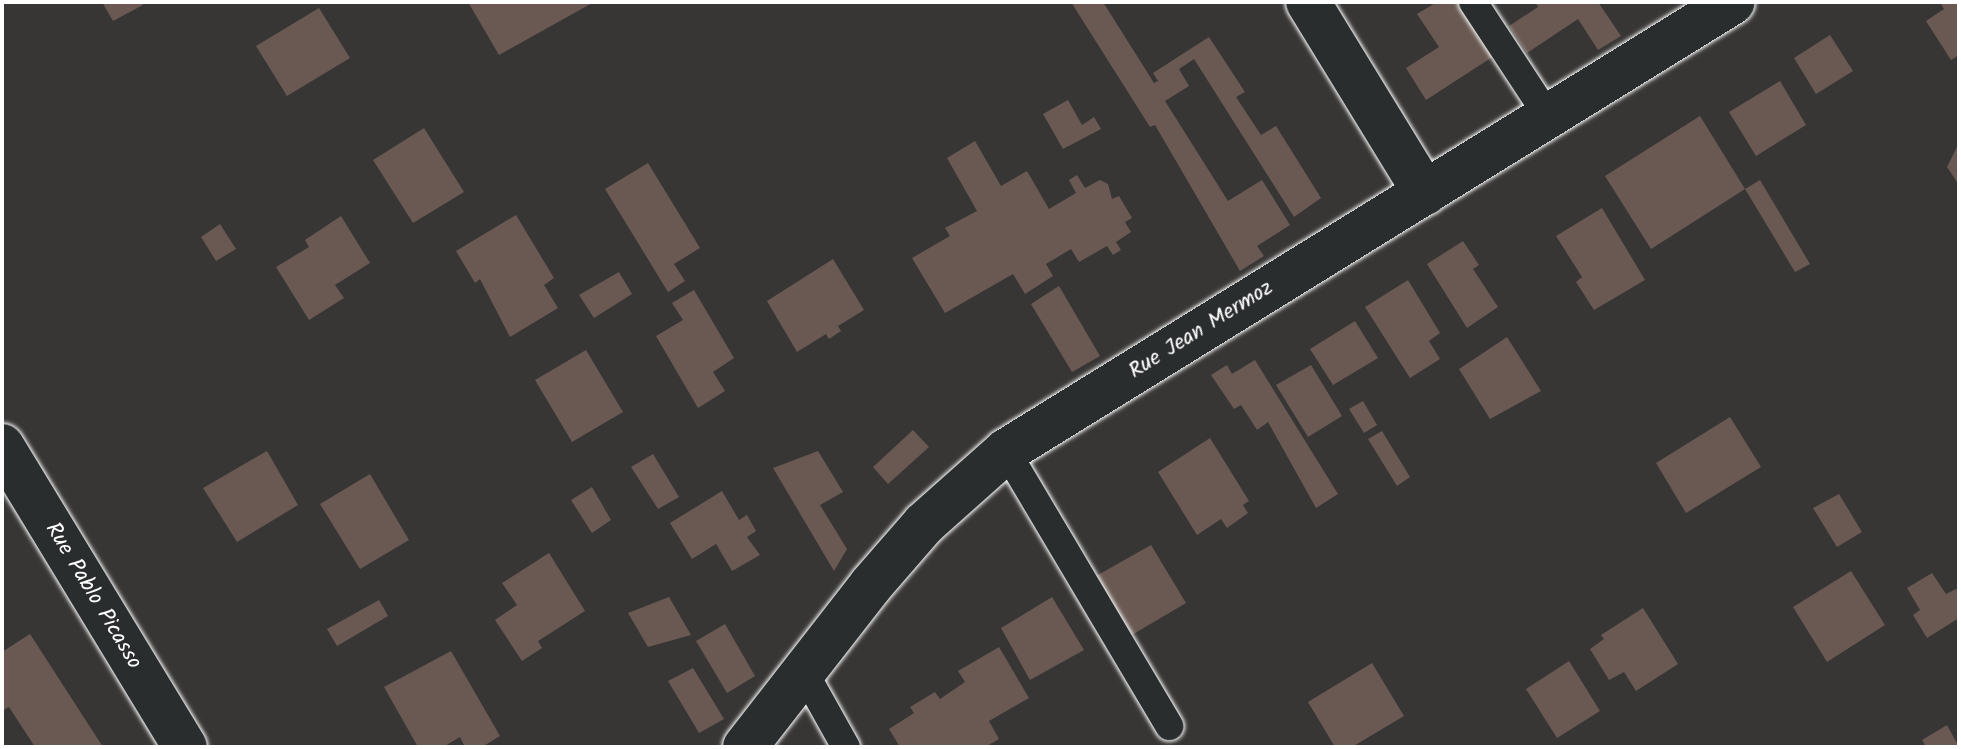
<!DOCTYPE html>
<html>
<head>
<meta charset="utf-8">
<style>
  body { margin:0 }
  #map { position:relative; width:1961px; height:749px; overflow:hidden; background:#373635; font-family:Kalam,sans-serif }
  div>[style] { position:absolute }
  .building>* { inset:0; background:#695952 }
  .roads { filter:drop-shadow(0 0 2px #fff) drop-shadow(0 0 2px #fff) }
  .service>* { height:28px; margin:-14px; padding:0 14px; transform-origin:14px; border-radius:14px; background:#2a2d2e }
  .minor>* { height:44px; margin:-22px; padding:0 22px; transform-origin:22px; border-radius:22px; background:#2a2d2e }
  span { translate:-50% -50%; white-space:nowrap; text-align:center; line-height:1.15; -webkit-text-stroke:8px #2a2d2e; paint-order:stroke }
  .street-label { font-size:22px; color:#fff }
  .frame { position:absolute; inset:0; border:4px solid #fff; pointer-events:none }
</style>
</head>
<body>
<div id="map">
  <div class="building">
    <i style="clip-path:polygon(102px 2px,141px 2px,143px 5px,113px 21px)"></i>
    <i style="clip-path:polygon(468px 2px,594px 2px,499px 55px)"></i>
    <i style="clip-path:polygon(1071px 2px,1103px 2px,1154px 83px,1158px 81px,1153px 73px,1209px 37px,1245px 92px,1236px 97px,1261px 135px,1276px 126px,1321px 198px,1294px 217px,1194px 59px,1179px 69px,1189px 86px,1165px 101px,1228px 201px,1262px 180px,1290px 225px,1257px 246px,1264px 256px,1240px 271px,1155px 125px,1150px 127px)"></i>
    <i style="clip-path:polygon(1437px 2px,1462px 2px,1497px 54px,1426px 100px,1406px 68px,1439px 47px,1417px 14px)"></i>
    <i style="clip-path:polygon(1535px 2px,1598px 2px,1621px 36px,1598px 50px,1578px 19px,1527px 53px,1509px 26px,1538px 7px)"></i>
    <i style="clip-path:polygon(1940px 2px,1959px 2px,1959px 55px,1951px 60px,1926px 21px,1944px 9px)"></i>
    <i style="clip-path:polygon(319px 8px,350px 58px,287px 96px,256px 46px)"></i>
    <i style="clip-path:polygon(1830px 35px,1853px 71px,1816px 94px,1794px 58px)"></i>
    <i style="clip-path:polygon(1780px 81px,1806px 125px,1756px 156px,1729px 112px)"></i>
    <i style="clip-path:polygon(1068px 100px,1082px 125px,1094px 117px,1101px 129px,1063px 149px,1043px 114px)"></i>
    <i style="clip-path:polygon(1700px 116px,1745px 189px,1651px 249px,1605px 176px)"></i>
    <i style="clip-path:polygon(424px 128px,464px 192px,413px 223px,373px 160px)"></i>
    <i style="clip-path:polygon(975px 141px,1001px 186px,1027px 171px,1049px 209px,1076px 193px,1069px 180px,1077px 175px,1085px 188px,1100px 180px,1108px 184px,1112px 199px,1119px 196px,1132px 218px,1125px 222px,1131px 232px,1116px 242px,1121px 250px,1113px 255px,1107px 246px,1079px 262px,1071px 249px,1046px 264px,1053px 276px,1025px 294px,1013px 274px,945px 313px,912px 258px,950px 236px,945px 228px,977px 211px,947px 158px)"></i>
    <i style="clip-path:polygon(1959px 143px,1959px 185px,1947px 167px)"></i>
    <i style="clip-path:polygon(648px 163px,700px 248px,674px 264px,685px 281px,668px 292px,605px 189px)"></i>
    <i style="clip-path:polygon(1760px 180px,1810px 264px,1795px 272px,1745px 189px)"></i>
    <i style="clip-path:polygon(1602px 208px,1645px 280px,1594px 310px,1576px 282px,1582px 277px,1556px 236px)"></i>
    <i style="clip-path:polygon(516px 215px,554px 278px,544px 285px,558px 308px,510px 337px,480px 279px,475px 283px,456px 251px)"></i>
    <i style="clip-path:polygon(341px 216px,370px 263px,335px 285px,344px 298px,309px 320px,276px 267px,309px 247px,305px 240px)"></i>
    <i style="clip-path:polygon(220px 224px,236px 249px,216px 261px,201px 237px)"></i>
    <i style="clip-path:polygon(1463px 241px,1479px 265px,1473px 269px,1498px 307px,1467px 328px,1427px 264px)"></i>
    <i style="clip-path:polygon(833px 259px,864px 310px,838px 326px,841px 331px,829px 339px,826px 334px,797px 352px,767px 301px)"></i>
    <i style="clip-path:polygon(619px 272px,632px 294px,594px 318px,579px 295px)"></i>
    <i style="clip-path:polygon(1408px 280px,1440px 333px,1429px 341px,1440px 359px,1410px 378px,1365px 307px)"></i>
    <i style="clip-path:polygon(1059px 286px,1100px 356px,1072px 372px,1031px 304px)"></i>
    <i style="clip-path:polygon(694px 290px,734px 358px,713px 372px,725px 391px,698px 408px,656px 336px,683px 320px,672px 303px)"></i>
    <i style="clip-path:polygon(1355px 321px,1378px 358px,1333px 385px,1310px 349px)"></i>
    <i style="clip-path:polygon(1507px 337px,1541px 391px,1490px 419px,1459px 369px)"></i>
    <i style="clip-path:polygon(586px 350px,623px 412px,572px 442px,535px 380px)"></i>
    <i style="clip-path:polygon(1255px 360px,1338px 494px,1316px 508px,1268px 422px,1257px 430px,1241px 405px,1234px 409px,1211px 375px,1227px 365px,1232px 374px)"></i>
    <i style="clip-path:polygon(1311px 365px,1342px 416px,1308px 437px,1276px 385px)"></i>
    <i style="clip-path:polygon(1363px 401px,1377px 425px,1364px 433px,1349px 409px)"></i>
    <i style="clip-path:polygon(1730px 417px,1761px 467px,1686px 513px,1656px 463px)"></i>
    <i style="clip-path:polygon(913px 430px,929px 447px,888px 484px,873px 467px)"></i>
    <i style="clip-path:polygon(1382px 431px,1410px 477px,1397px 486px,1368px 439px)"></i>
    <i style="clip-path:polygon(1210px 438px,1249px 501px,1243px 505px,1248px 513px,1227px 528px,1221px 519px,1197px 535px,1158px 472px)"></i>
    <i style="clip-path:polygon(267px 451px,298px 505px,237px 542px,203px 488px)"></i>
    <i style="clip-path:polygon(818px 451px,843px 492px,820px 505px,847px 549px,834px 571px,773px 468px)"></i>
    <i style="clip-path:polygon(653px 454px,679px 497px,658px 509px,631px 467px)"></i>
    <i style="clip-path:polygon(370px 474px,409px 540px,360px 569px,320px 504px)"></i>
    <i style="clip-path:polygon(592px 487px,611px 520px,592px 533px,571px 500px)"></i>
    <i style="clip-path:polygon(722px 491px,739px 520px,747px 515px,756px 531px,747px 537px,760px 555px,732px 571px,716px 544px,692px 559px,670px 523px)"></i>
    <i style="clip-path:polygon(1839px 494px,1862px 532px,1837px 547px,1813px 508px)"></i>
    <i style="clip-path:polygon(1151px 545px,1186px 603px,1125px 639px,1089px 580px)"></i>
    <i style="clip-path:polygon(549px 553px,585px 611px,538px 641px,542px 648px,522px 661px,495px 620px,517px 605px,502px 583px)"></i>
    <i style="clip-path:polygon(1851px 571px,1885px 625px,1827px 662px,1793px 607px)"></i>
    <i style="clip-path:polygon(1932px 573px,1946px 594px,1956px 589px,1959px 594px,1959px 618px,1927px 638px,1913px 615px,1920px 610px,1907px 588px)"></i>
    <i style="clip-path:polygon(669px 597px,691px 635px,648px 647px,628px 613px)"></i>
    <i style="clip-path:polygon(1052px 597px,1084px 650px,1030px 680px,1001px 628px)"></i>
    <i style="clip-path:polygon(379px 600px,388px 616px,337px 646px,327px 629px)"></i>
    <i style="clip-path:polygon(1643px 608px,1678px 664px,1636px 691px,1624px 672px,1609px 680px,1590px 649px,1604px 639px,1601px 635px)"></i>
    <i style="clip-path:polygon(725px 624px,755px 676px,727px 693px,696px 641px)"></i>
    <i style="clip-path:polygon(30px 634px,103px 747px,35px 747px,9px 707px,2px 711px,2px 652px)"></i>
    <i style="clip-path:polygon(999px 647px,1029px 698px,989px 721px,999px 739px,985px 747px,900px 747px,889px 729px,914px 713px,910px 707px,935px 692px,940px 699px,965px 682px,958px 671px)"></i>
    <i style="clip-path:polygon(451px 651px,500px 736px,482px 747px,465px 747px,460px 737px,443px 747px,418px 747px,384px 687px)"></i>
    <i style="clip-path:polygon(1569px 661px,1600px 711px,1557px 738px,1526px 689px)"></i>
    <i style="clip-path:polygon(1372px 663px,1404px 716px,1352px 747px,1335px 747px,1308px 702px)"></i>
    <i style="clip-path:polygon(693px 668px,724px 719px,699px 733px,668px 681px)"></i>
    <i style="clip-path:polygon(1947px 725px,1959px 747px,1926px 747px,1922px 740px)"></i>
  </div>
  <div class="roads">
    <div class="service">
      <i style="left:1473px;top:2px;width:136px;rotate:56.7deg"></i>
      <i style="left:1006px;top:451px;width:320px;rotate:59.3deg"></i>
      <i style="left:804px;top:672px;width:86px;rotate:60.8deg"></i>
    </div>
    <div class="minor">
      <i style="left:1308px;top:2px;width:224px;rotate:58.5deg"></i>
      <i style="left:2px;top:446px;width:352px;rotate:58.7deg"></i>
      <i style="left:745px;top:747px;width:205px;rotate:-52.1deg"></i>
      <i style="left:871px;top:585px;width:81px;rotate:-49deg"></i>
      <i style="left:924px;top:524px;width:110px;rotate:-41.7deg"></i>
      <i style="left:1006px;top:451px;width:854px;rotate:-31.7deg"></i>
    </div>
  </div>
  <div class="street-label">
    <span style="left:1201px;top:330px;rotate:-32deg">Rue Jean Mermoz</span>
    <span style="left:93px;top:596px;rotate:59deg">Rue Pablo Picasso</span>
  </div>
  <div class="frame"></div>
</div>
</body>
</html>
